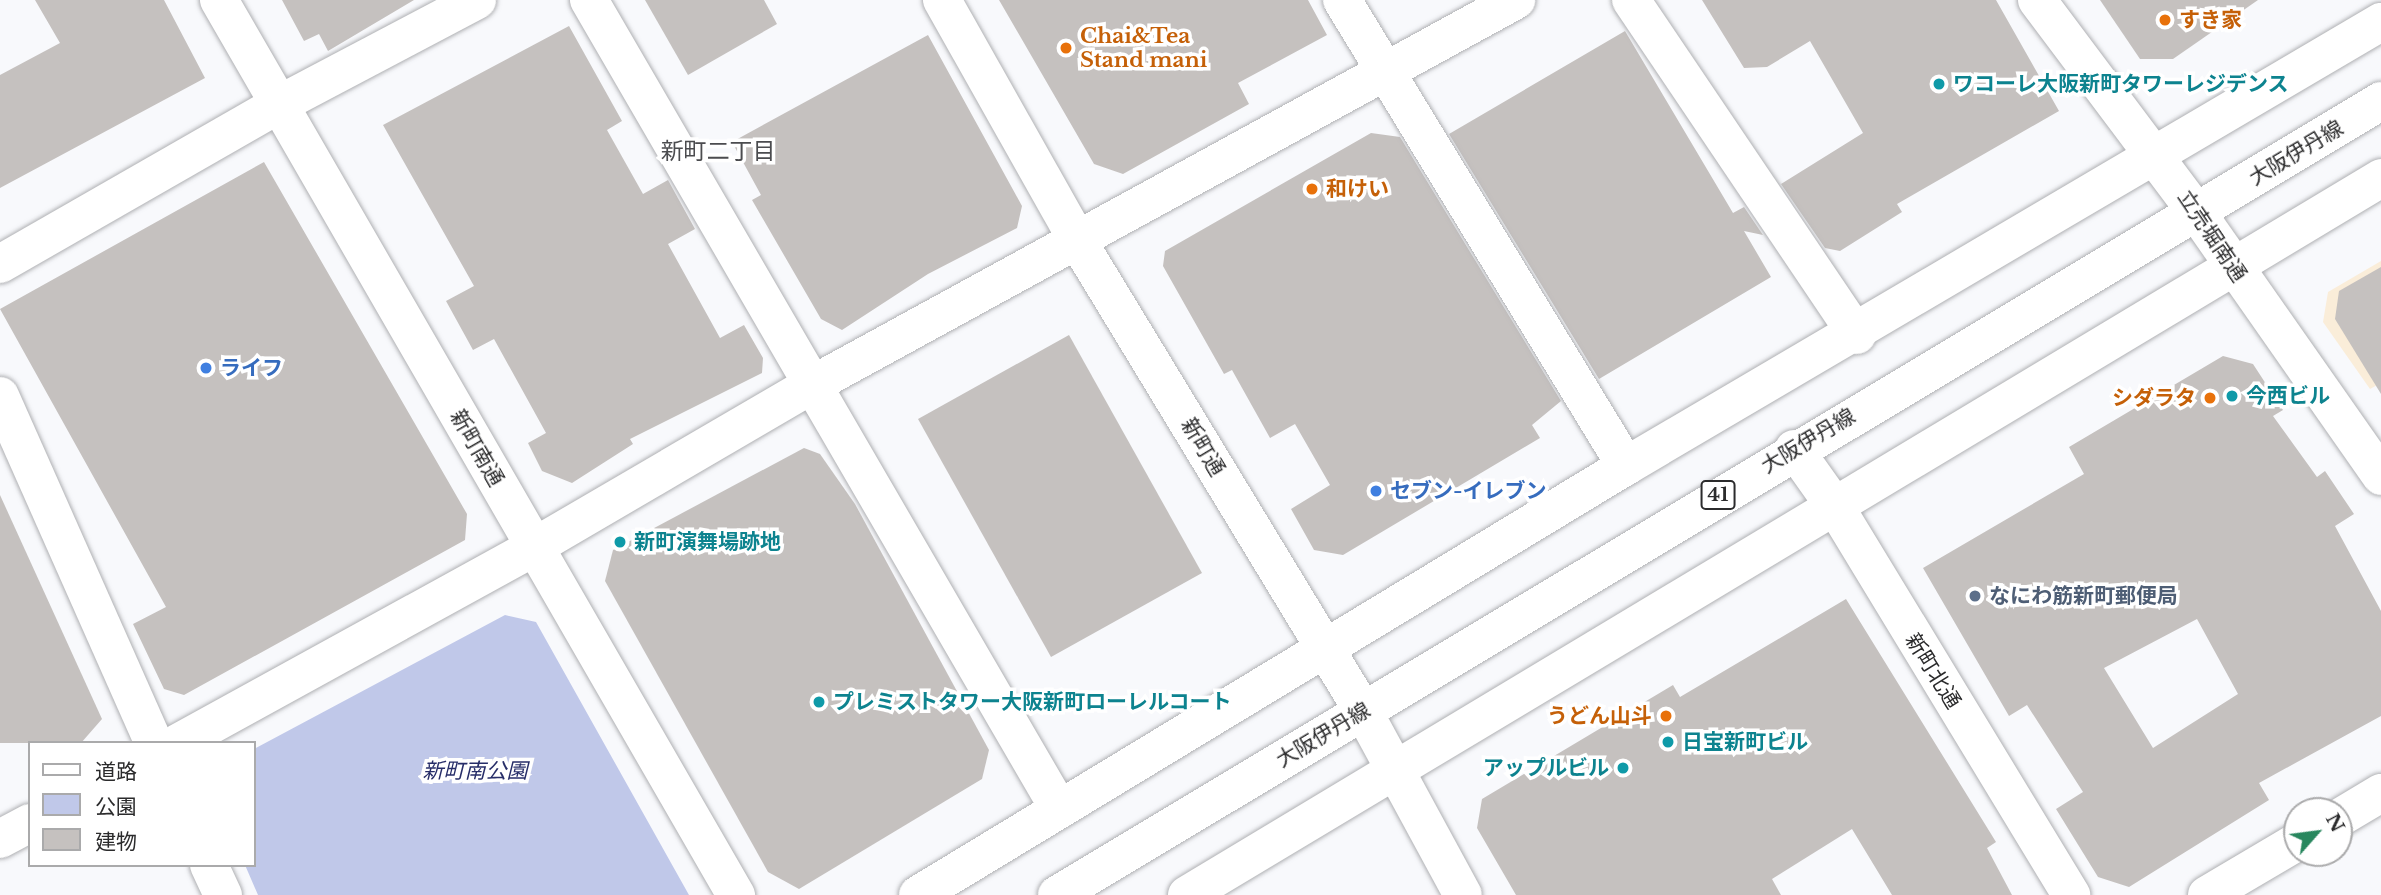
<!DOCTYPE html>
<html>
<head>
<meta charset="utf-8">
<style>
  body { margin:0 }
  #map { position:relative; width:2381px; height:895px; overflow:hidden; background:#f8f9fc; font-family:"Libre Baskerville","Noto Sans JP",serif }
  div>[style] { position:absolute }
  .commercial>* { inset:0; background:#faedd9 }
  .green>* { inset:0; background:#c0c8e9 }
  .building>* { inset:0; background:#c5c1bf }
  .roads { filter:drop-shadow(0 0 2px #afb0b3) drop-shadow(0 0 2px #afb0b3) }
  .street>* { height:38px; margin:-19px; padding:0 19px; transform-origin:19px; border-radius:19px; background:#fff }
  .secondary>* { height:38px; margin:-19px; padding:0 19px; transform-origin:19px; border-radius:19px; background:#fff }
  .primary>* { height:38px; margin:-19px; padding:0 19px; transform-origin:19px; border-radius:19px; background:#fff }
  .dots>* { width:19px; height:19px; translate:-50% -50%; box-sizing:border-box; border:4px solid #fff; border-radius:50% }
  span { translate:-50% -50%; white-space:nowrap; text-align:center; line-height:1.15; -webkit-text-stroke:7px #fff; paint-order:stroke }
  .shield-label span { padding:2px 5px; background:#fff; border:2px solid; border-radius:5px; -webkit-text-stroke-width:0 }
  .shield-label { font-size:19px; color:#2b2b2c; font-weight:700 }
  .food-label { font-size:21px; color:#c56008; font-weight:700 }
  .left { translate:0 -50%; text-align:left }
  .right { translate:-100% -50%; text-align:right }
  .culture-label { font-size:21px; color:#0d838f; font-weight:700 }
  .street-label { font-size:21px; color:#2b2b2c }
  .shop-label { font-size:21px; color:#366cbe; font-weight:700 }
  .service-label { font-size:21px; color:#4e5e75; font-weight:700 }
  .park-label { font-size:21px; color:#272e69; font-style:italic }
  .neighbourhood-label { font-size:23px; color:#4b4c4f }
  .legend { position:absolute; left:28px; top:741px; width:228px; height:126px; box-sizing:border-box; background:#fff; border:2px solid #aaaaab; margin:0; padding:9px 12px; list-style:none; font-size:21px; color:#2b2b2c }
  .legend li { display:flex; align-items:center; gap:14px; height:35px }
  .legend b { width:35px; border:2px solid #aaaaab }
  .north { position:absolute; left:2283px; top:797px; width:70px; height:70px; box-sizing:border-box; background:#fff; border:2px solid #aaaaab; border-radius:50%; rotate:62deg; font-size:19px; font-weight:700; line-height:28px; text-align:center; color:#2b2b2c }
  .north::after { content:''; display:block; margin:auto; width:24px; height:32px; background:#28875e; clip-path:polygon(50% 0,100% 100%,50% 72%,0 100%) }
</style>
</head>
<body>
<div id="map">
  <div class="commercial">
    <i style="clip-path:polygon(2381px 261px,2381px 383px,2370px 389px,2323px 322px,2328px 292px)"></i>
  </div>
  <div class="green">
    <i style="clip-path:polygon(505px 615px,536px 622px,689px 895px,258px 895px,245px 865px,254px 865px,254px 749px)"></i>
  </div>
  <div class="building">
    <i style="clip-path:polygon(35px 0,164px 0,205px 78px,0 188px,0 75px,60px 43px)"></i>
    <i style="clip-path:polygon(282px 0,414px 0,328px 51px,319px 34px,304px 41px)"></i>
    <i style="clip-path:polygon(645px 0,764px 0,777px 24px,688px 75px)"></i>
    <i style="clip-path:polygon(999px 0,1308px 0,1327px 35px,1238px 83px,1249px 104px,1123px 174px,1094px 164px)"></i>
    <i style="clip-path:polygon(1702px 0,1996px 0,2059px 111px,1897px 204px,1902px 212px,1840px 251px,1825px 248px,1781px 184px,1863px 133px,1810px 41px,1767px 67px,1744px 68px)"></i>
    <i style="clip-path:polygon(2100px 0,2258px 0,2173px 59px,2140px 59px)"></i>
    <i style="clip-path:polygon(569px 26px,622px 121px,607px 130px,643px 194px,668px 180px,695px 229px,668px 244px,720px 338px,744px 325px,763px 358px,762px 373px,630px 439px,633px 444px,572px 483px,542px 471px,528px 443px,546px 433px,494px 339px,473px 350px,446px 301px,474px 286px,383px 125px)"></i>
    <i style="clip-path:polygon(1625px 31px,1733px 213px,1744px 207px,1763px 235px,1744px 231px,1771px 277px,1599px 379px,1449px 134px)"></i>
    <i style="clip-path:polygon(928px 35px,1022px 206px,1017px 228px,928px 274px,842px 330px,821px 319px,752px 200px,761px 195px,732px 142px)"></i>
    <i style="clip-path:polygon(1371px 133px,1400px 137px,1561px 401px,1532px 425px,1540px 438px,1343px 555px,1314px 550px,1291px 509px,1330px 485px,1295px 424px,1270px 438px,1232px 370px,1224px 374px,1163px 266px,1165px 251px)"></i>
    <i style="clip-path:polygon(264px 162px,467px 514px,465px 540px,184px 695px,164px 689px,133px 624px,166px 607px,0 309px)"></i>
    <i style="clip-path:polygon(2381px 267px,2381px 394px,2335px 319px,2339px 291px)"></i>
    <i style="clip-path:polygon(1069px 335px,1202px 573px,1051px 657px,918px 419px)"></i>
    <i style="clip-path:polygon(evenodd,2223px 356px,2253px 364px,2283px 410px,2273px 416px,2317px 477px,2325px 471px,2354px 514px,2335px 526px,2381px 611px,2381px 716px,2259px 783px,2269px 800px,2129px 887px,2098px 877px,2056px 809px,2083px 792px,2027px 705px,2009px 716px,1923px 568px,2084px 474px,2069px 447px,2223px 356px,2197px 619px,2238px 694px,2153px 748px,2104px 668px,2197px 619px)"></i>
    <i style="clip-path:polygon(804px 448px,820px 454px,855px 504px,989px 750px,982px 779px,799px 889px,768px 872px,605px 581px,613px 550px)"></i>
    <i style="clip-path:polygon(0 495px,102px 719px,81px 743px,0 743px)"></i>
    <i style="clip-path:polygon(1846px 599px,1996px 842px,1987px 848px,2012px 895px,1892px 895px,1852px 829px,1772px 879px,1781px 895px,1516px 895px,1477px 828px,1482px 799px,1673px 685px,1680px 697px)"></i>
  </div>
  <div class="roads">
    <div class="street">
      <i style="left:589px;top:0;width:936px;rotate:59.84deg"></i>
      <i style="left:942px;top:0;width:275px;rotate:60.6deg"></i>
      <i style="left:1077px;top:240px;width:551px;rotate:58.73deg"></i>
      <i style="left:1363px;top:711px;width:209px;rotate:61.5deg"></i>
      <i style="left:1342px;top:0;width:546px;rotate:58.64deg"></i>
      <i style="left:1631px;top:0;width:404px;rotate:56deg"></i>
      <i style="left:2197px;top:213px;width:321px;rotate:55deg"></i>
      <i style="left:0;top:264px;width:320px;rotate:-29.8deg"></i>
      <i style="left:278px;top:105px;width:225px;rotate:-27.8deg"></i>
      <i style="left:0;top:396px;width:380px;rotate:66.1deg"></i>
      <i style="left:209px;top:865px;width:33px;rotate:65deg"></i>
      <i style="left:918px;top:895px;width:828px;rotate:-31.21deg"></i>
      <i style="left:1626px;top:466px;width:876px;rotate:-30.46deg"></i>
      <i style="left:1187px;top:895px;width:1393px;rotate:-30.98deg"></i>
    </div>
    <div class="secondary">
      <i style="left:219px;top:0;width:1034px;rotate:59.99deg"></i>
      <i style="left:2037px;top:0;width:266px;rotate:53.1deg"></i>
      <i style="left:1794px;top:449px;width:72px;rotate:54.6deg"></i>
      <i style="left:1836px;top:508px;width:453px;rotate:58.7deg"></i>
      <i style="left:178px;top:743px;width:406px;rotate:-28.8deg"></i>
      <i style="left:534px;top:547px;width:320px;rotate:-30.3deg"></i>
      <i style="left:810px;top:386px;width:805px;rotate:-28.67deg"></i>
      <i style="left:2339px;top:818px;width:49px;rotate:-30.8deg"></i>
      <i style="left:0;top:839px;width:34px;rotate:-28deg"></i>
      <i style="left:2207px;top:895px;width:104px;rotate:-30.5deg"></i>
    </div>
    <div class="primary">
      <i style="left:1057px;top:895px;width:1544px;rotate:-30.95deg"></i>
    </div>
  </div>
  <div class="dots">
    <i style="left:2165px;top:20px;background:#e8710a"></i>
    <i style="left:1066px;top:48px;background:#e8710a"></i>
    <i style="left:1939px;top:84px;background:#0f9aa8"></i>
    <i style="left:1312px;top:189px;background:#e8710a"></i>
    <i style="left:206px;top:368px;background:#3f7fe0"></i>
    <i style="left:2232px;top:396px;background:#0f9aa8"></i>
    <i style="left:2210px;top:398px;background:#e8710a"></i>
    <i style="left:1376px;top:491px;background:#3f7fe0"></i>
    <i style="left:620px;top:542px;background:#0f9aa8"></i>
    <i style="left:1975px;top:596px;background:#5c6f8a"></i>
    <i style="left:819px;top:702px;background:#0f9aa8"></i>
    <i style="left:1666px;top:716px;background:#e8710a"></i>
    <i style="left:1668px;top:742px;background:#0f9aa8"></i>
    <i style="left:1623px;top:768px;background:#0f9aa8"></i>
  </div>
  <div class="shield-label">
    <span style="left:1718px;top:495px">41</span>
  </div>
  <div class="food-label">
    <span class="left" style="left:2179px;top:20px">すき家</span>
    <span class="left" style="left:1080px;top:48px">Chai&amp;Tea<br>Stand mani</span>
    <span class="left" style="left:1326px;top:189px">和けい</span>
    <span class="right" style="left:2196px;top:398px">シダラタ</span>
    <span class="right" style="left:1652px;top:716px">うどん山斗</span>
  </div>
  <div class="culture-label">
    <span class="left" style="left:1953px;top:84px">ワコーレ大阪新町タワーレジデンス</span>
    <span class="left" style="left:2246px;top:396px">今西ビル</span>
    <span class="left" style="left:634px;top:542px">新町演舞場跡地</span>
    <span class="left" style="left:833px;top:702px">プレミストタワー大阪新町ローレルコート</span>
    <span class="left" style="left:1682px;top:742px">日宝新町ビル</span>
    <span class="right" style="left:1609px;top:768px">アップルビル</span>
  </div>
  <div class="street-label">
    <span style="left:2296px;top:153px;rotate:-31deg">大阪伊丹線</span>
    <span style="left:2212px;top:236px;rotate:56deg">立売堀南通</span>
    <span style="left:1808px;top:441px;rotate:-31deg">大阪伊丹線</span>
    <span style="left:1203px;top:447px;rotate:59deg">新町通</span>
    <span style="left:477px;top:448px;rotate:60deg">新町南通</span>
    <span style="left:1933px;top:671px;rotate:58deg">新町北通</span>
    <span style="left:1323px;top:735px;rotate:-31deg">大阪伊丹線</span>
  </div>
  <div class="shop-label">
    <span class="left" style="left:220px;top:368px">ライフ</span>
    <span class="left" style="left:1390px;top:491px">セブン-イレブン</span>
  </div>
  <div class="service-label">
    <span class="left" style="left:1989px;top:596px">なにわ筋新町郵便局</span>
  </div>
  <div class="park-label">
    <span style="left:475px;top:771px">新町南公園</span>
  </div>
  <div class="neighbourhood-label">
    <span style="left:718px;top:151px">新町二丁目</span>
  </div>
  <ul class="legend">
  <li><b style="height:9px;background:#fff"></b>道路</li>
  <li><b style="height:19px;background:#c0c8e9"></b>公園</li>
  <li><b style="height:19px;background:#c5c1bf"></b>建物</li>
  </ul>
  <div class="north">N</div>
</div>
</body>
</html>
